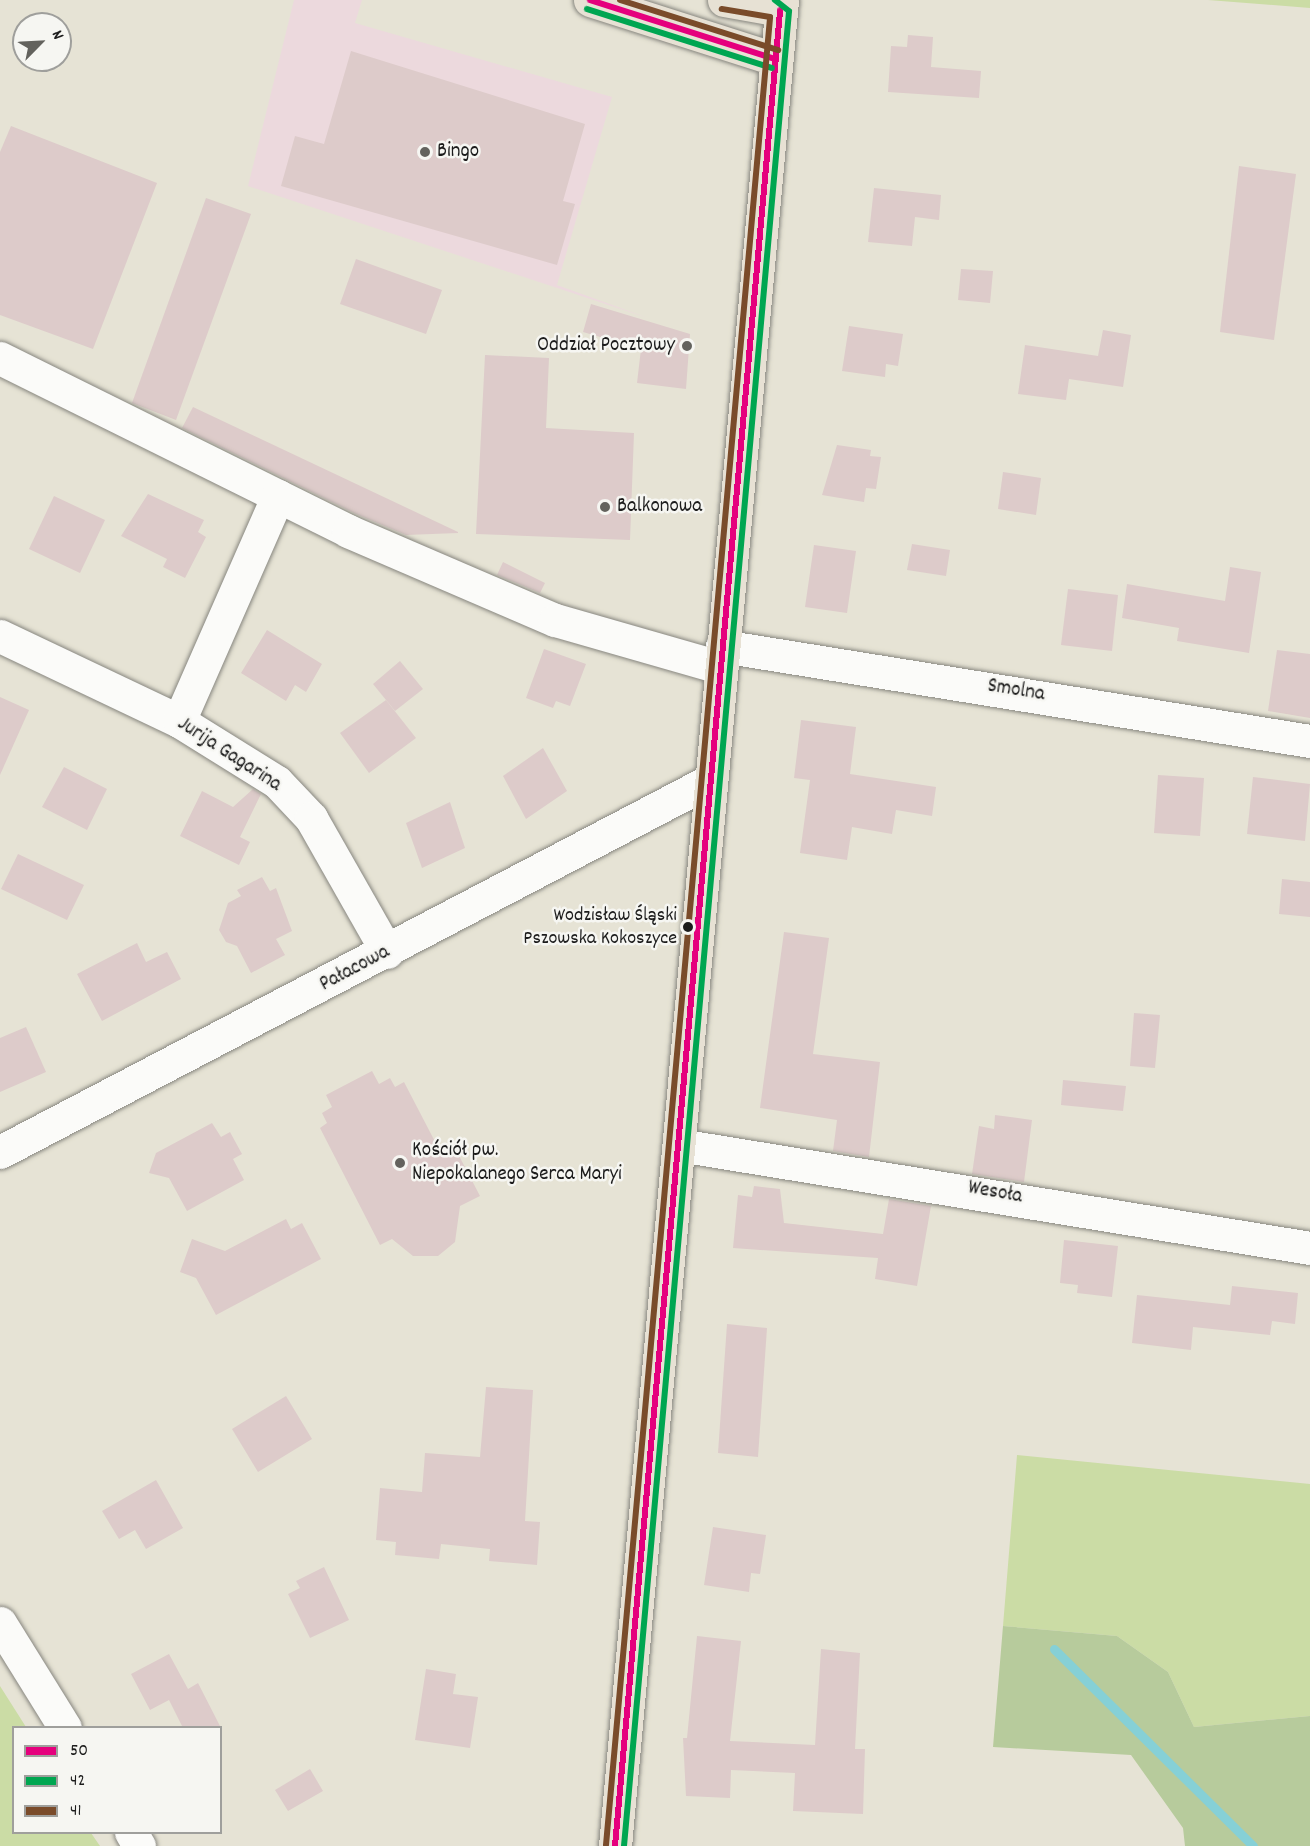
<!DOCTYPE html>
<html>
<head>
<meta charset="utf-8">
<style>
  body { margin:0 }
  #map { position:relative; width:1310px; height:1846px; overflow:hidden; background:#e6e3d5; font-family:Dekko,sans-serif }
  div>[style] { position:absolute }
  .built>* { inset:0; background:#ecd9dd }
  .green>* { inset:0; background:#cbdca5 }
  .forest>* { inset:0; background:#b7cb9c }
  .stream>* { height:9px; margin:-4.5px; padding:0 4.5px; transform-origin:4.5px; border-radius:4.5px; background:#86d0d6 }
  .building>* { inset:0; background:#ddcbca }
  .roads { filter:drop-shadow(0 0 2px #87867f) drop-shadow(0 0 2px #87867f) }
  .minor>* { height:33px; margin:-16.5px; padding:0 16.5px; transform-origin:16.5px; border-radius:16.5px; background:#fbfbf9 }
  .major>* { height:33px; margin:-16.5px; padding:0 16.5px; transform-origin:16.5px; border-radius:16.5px; background:#e7e1d4 }
  .bus-1>* { height:6px; margin:-3px; padding:0 3px; transform-origin:3px; border-radius:3px; background:#e5007d }
  .bus-2>* { height:6px; margin:-3px; padding:0 3px; transform-origin:3px; border-radius:3px; background:#00a651 }
  .bus-3>* { height:6px; margin:-3px; padding:0 3px; transform-origin:3px; border-radius:3px; background:#7a4b2a }
  .dots>* { width:16px; height:16px; translate:-50% -50%; box-sizing:border-box; border:3px solid #f6f6f2; border-radius:50% }
  span { translate:-50% -50%; white-space:nowrap; text-align:center; line-height:1.15; -webkit-text-stroke:5px #f6f6f2; paint-order:stroke }
  .bus-label { font-size:20px; color:#1c1c1c }
  .right { translate:-100% -50%; text-align:right }
  .poi-label { font-size:21px; color:#1c1c1c }
  .left { translate:0 -50%; text-align:left }
  .street-label { font-size:21px; color:#1c1c1c }
  .legend { position:absolute; left:12px; top:1726px; width:210px; height:108px; box-sizing:border-box; background:#f6f6f2; border:2px solid #9f9f9c; margin:0; padding:8px 10px; list-style:none; font-size:18px; color:#1c1c1c }
  .legend li { display:flex; align-items:center; gap:12px; height:30px }
  .legend b { width:30px; border:2px solid #9f9f9c }
  .north { position:absolute; left:12px; top:12px; width:60px; height:60px; box-sizing:border-box; background:#f6f6f2; border:2px solid #9f9f9c; border-radius:50%; rotate:66deg; font-size:16px; font-weight:700; line-height:24px; text-align:center; color:#1c1c1c }
  .north::after { content:''; display:block; margin:auto; width:21px; height:27px; background:#63625d; clip-path:polygon(50% 0,100% 100%,50% 72%,0 100%) }
</style>
</head>
<body>
<div id="map">
  <div class="built">
    <i style="clip-path:polygon(294px 0,362px 0,355px 23px,612px 97px,557px 285px,648px 318px,248px 186px)"></i>
  </div>
  <div class="green">
    <i style="clip-path:polygon(1208px 0,1310px 0,1310px 8px)"></i>
    <i style="clip-path:polygon(1017px 1455px,1310px 1484px,1310px 1716px,1194px 1727px,1168px 1672px,1117px 1636px,1003px 1626px)"></i>
    <i style="clip-path:polygon(0 1686px,26px 1727px,14px 1728px,14px 1832px,91px 1833px,100px 1846px,0 1846px)"></i>
  </div>
  <div class="forest">
    <i style="clip-path:polygon(1003px 1626px,1117px 1636px,1168px 1672px,1194px 1727px,1310px 1716px,1310px 1846px,1185px 1846px,1183px 1828px,1131px 1755px,993px 1747px)"></i>
  </div>
  <div class="stream">
    <i style="left:1054px;top:1649px;width:280px;rotate:44.7deg"></i>
  </div>
  <div class="building">
    <i style="clip-path:polygon(908px 35px,933px 37px,931px 67px,981px 71px,979px 98px,888px 92px,891px 46px,907px 47px)"></i>
    <i style="clip-path:polygon(351px 51px,585px 124px,563px 201px,575px 204px,557px 265px,281px 186px,295px 136px,324px 144px)"></i>
    <i style="clip-path:polygon(11px 126px,157px 183px,93px 349px,0 315px,0 152px)"></i>
    <i style="clip-path:polygon(1239px 166px,1296px 174px,1274px 340px,1220px 332px)"></i>
    <i style="clip-path:polygon(874px 188px,941px 195px,939px 220px,915px 217px,912px 246px,868px 242px)"></i>
    <i style="clip-path:polygon(206px 198px,251px 214px,176px 420px,132px 403px)"></i>
    <i style="clip-path:polygon(356px 259px,442px 290px,426px 334px,340px 304px)"></i>
    <i style="clip-path:polygon(961px 269px,993px 271px,990px 303px,958px 300px)"></i>
    <i style="clip-path:polygon(591px 304px,690px 334px,686px 389px,637px 383px,641px 349px,583px 332px)"></i>
    <i style="clip-path:polygon(849px 326px,903px 334px,898px 366px,886px 364px,885px 377px,842px 371px)"></i>
    <i style="clip-path:polygon(1103px 330px,1131px 335px,1123px 387px,1069px 379px,1066px 400px,1018px 394px,1025px 345px,1098px 356px)"></i>
    <i style="clip-path:polygon(485px 355px,549px 358px,546px 428px,634px 433px,630px 540px,476px 534px)"></i>
    <i style="clip-path:polygon(193px 407px,458px 532px,458px 533px,406px 535px,356px 514px,182px 428px)"></i>
    <i style="clip-path:polygon(837px 445px,871px 450px,870px 456px,881px 457px,876px 489px,866px 488px,864px 502px,822px 495px)"></i>
    <i style="clip-path:polygon(1003px 472px,1041px 478px,1036px 515px,998px 509px)"></i>
    <i style="clip-path:polygon(148px 494px,204px 520px,198px 532px,206px 537px,185px 578px,163px 567px,167px 559px,121px 536px)"></i>
    <i style="clip-path:polygon(54px 496px,105px 520px,80px 573px,29px 549px)"></i>
    <i style="clip-path:polygon(912px 544px,950px 550px,946px 576px,907px 570px)"></i>
    <i style="clip-path:polygon(814px 545px,856px 551px,847px 613px,805px 607px)"></i>
    <i style="clip-path:polygon(503px 562px,545px 583px,540px 593px,497px 575px)"></i>
    <i style="clip-path:polygon(1230px 567px,1261px 572px,1249px 653px,1177px 641px,1179px 628px,1122px 618px,1127px 584px,1225px 601px)"></i>
    <i style="clip-path:polygon(1068px 589px,1118px 595px,1112px 651px,1061px 645px)"></i>
    <i style="clip-path:polygon(267px 630px,322px 664px,306px 692px,295px 685px,286px 701px,241px 673px)"></i>
    <i style="clip-path:polygon(544px 649px,586px 664px,570px 706px,556px 701px,553px 708px,526px 698px)"></i>
    <i style="clip-path:polygon(1277px 650px,1310px 654px,1310px 718px,1268px 711px)"></i>
    <i style="clip-path:polygon(400px 661px,423px 689px,395px 711px,373px 684px)"></i>
    <i style="clip-path:polygon(0 697px,29px 710px,0 775px)"></i>
    <i style="clip-path:polygon(386px 700px,416px 738px,369px 773px,340px 733px)"></i>
    <i style="clip-path:polygon(801px 720px,856px 727px,850px 774px,936px 787px,932px 816px,896px 810px,892px 834px,852px 827px,847px 860px,800px 853px,810px 780px,794px 778px)"></i>
    <i style="clip-path:polygon(543px 748px,567px 791px,526px 819px,503px 776px)"></i>
    <i style="clip-path:polygon(64px 767px,107px 789px,87px 830px,42px 807px)"></i>
    <i style="clip-path:polygon(1158px 775px,1204px 778px,1200px 836px,1154px 833px)"></i>
    <i style="clip-path:polygon(1253px 777px,1310px 784px,1305px 841px,1247px 834px)"></i>
    <i style="clip-path:polygon(253px 789px,261px 794px,240px 837px,250px 842px,239px 865px,180px 836px,202px 791px,233px 807px)"></i>
    <i style="clip-path:polygon(450px 802px,465px 848px,422px 868px,406px 823px)"></i>
    <i style="clip-path:polygon(18px 854px,84px 885px,67px 920px,1px 889px)"></i>
    <i style="clip-path:polygon(262px 877px,270px 891px,276px 888px,292px 931px,276px 939px,285px 955px,251px 973px,237px 946px,226px 942px,219px 930px,228px 903px,241px 896px,237px 890px)"></i>
    <i style="clip-path:polygon(1282px 879px,1310px 882px,1310px 917px,1279px 914px)"></i>
    <i style="clip-path:polygon(784px 932px,829px 938px,813px 1054px,880px 1062px,869px 1157px,833px 1151px,837px 1120px,760px 1108px)"></i>
    <i style="clip-path:polygon(137px 943px,146px 962px,167px 952px,181px 979px,102px 1021px,77px 974px)"></i>
    <i style="clip-path:polygon(1134px 1013px,1160px 1015px,1155px 1068px,1130px 1066px)"></i>
    <i style="clip-path:polygon(26px 1027px,46px 1072px,0 1092px,0 1038px)"></i>
    <i style="clip-path:polygon(372px 1071px,379px 1084px,390px 1078px,395px 1087px,404px 1082px,443px 1157px,456px 1150px,480px 1196px,460px 1206px,455px 1242px,438px 1256px,413px 1256px,392px 1239px,380px 1245px,320px 1128px,327px 1123px,322px 1113px,332px 1107px,326px 1095px)"></i>
    <i style="clip-path:polygon(1063px 1080px,1126px 1086px,1123px 1111px,1061px 1105px)"></i>
    <i style="clip-path:polygon(995px 1115px,1032px 1120px,1024px 1182px,972px 1174px,979px 1126px,994px 1129px)"></i>
    <i style="clip-path:polygon(212px 1123px,221px 1137px,230px 1132px,242px 1154px,233px 1159px,244px 1180px,187px 1211px,169px 1178px,149px 1173px,156px 1153px)"></i>
    <i style="clip-path:polygon(754px 1186px,780px 1189px,784px 1223px,883px 1234px,889px 1199px,931px 1206px,917px 1286px,875px 1279px,878px 1258px,733px 1248px,738px 1195px,752px 1197px)"></i>
    <i style="clip-path:polygon(286px 1219px,291px 1229px,302px 1223px,321px 1259px,216px 1315px,196px 1278px,180px 1272px,192px 1239px,225px 1251px)"></i>
    <i style="clip-path:polygon(1064px 1240px,1118px 1246px,1112px 1297px,1077px 1293px,1078px 1285px,1060px 1283px)"></i>
    <i style="clip-path:polygon(1232px 1286px,1298px 1293px,1295px 1324px,1272px 1321px,1270px 1335px,1193px 1327px,1191px 1350px,1132px 1343px,1137px 1295px,1230px 1305px)"></i>
    <i style="clip-path:polygon(727px 1324px,767px 1328px,758px 1457px,718px 1453px)"></i>
    <i style="clip-path:polygon(486px 1387px,533px 1390px,525px 1521px,540px 1522px,537px 1565px,489px 1561px,490px 1549px,441px 1544px,439px 1559px,395px 1555px,396px 1542px,376px 1540px,380px 1488px,422px 1492px,425px 1453px,480px 1457px)"></i>
    <i style="clip-path:polygon(286px 1396px,312px 1439px,258px 1472px,232px 1429px)"></i>
    <i style="clip-path:polygon(156px 1480px,183px 1528px,146px 1549px,135px 1530px,119px 1539px,102px 1511px)"></i>
    <i style="clip-path:polygon(713px 1527px,766px 1535px,760px 1574px,751px 1573px,749px 1592px,704px 1585px)"></i>
    <i style="clip-path:polygon(324px 1567px,349px 1620px,310px 1638px,288px 1594px,300px 1588px,296px 1581px)"></i>
    <i style="clip-path:polygon(697px 1636px,741px 1641px,730px 1741px,815px 1745px,821px 1649px,860px 1653px,855px 1749px,865px 1749px,863px 1814px,793px 1811px,795px 1773px,731px 1770px,730px 1798px,686px 1796px,683px 1738px,687px 1738px)"></i>
    <i style="clip-path:polygon(169px 1654px,188px 1689px,198px 1683px,221px 1728px,183px 1728px,169px 1700px,150px 1710px,131px 1674px)"></i>
    <i style="clip-path:polygon(426px 1669px,456px 1674px,453px 1694px,478px 1697px,470px 1748px,415px 1740px)"></i>
    <i style="clip-path:polygon(310px 1769px,323px 1791px,288px 1811px,275px 1790px)"></i>
  </div>
  <div class="roads">
    <div class="minor">
      <i style="left:0;top:358px;width:389px;rotate:26.4deg"></i>
      <i style="left:348px;top:531px;width:225px;rotate:23.3deg"></i>
      <i style="left:555px;top:620px;width:171px;rotate:16deg"></i>
      <i style="left:0;top:636px;width:198px;rotate:25.4deg"></i>
      <i style="left:179px;top:721px;width:115px;rotate:31.9deg"></i>
      <i style="left:277px;top:782px;width:50px;rotate:46.6deg"></i>
      <i style="left:311px;top:818px;width:154px;rotate:60.4deg"></i>
      <i style="left:722px;top:646px;width:596px;rotate:9.18deg"></i>
      <i style="left:179px;top:721px;width:246px;rotate:-66.3deg"></i>
      <i style="left:679px;top:1145px;width:639px;rotate:9.27deg"></i>
      <i style="left:0;top:1152px;width:800px;rotate:-27.62deg"></i>
      <i style="left:0;top:1623px;width:123px;rotate:58.2deg"></i>
      <i style="left:131px;top:1832px;width:16px;rotate:60deg"></i>
    </div>
    <div class="major">
      <i style="left:590px;top:0;width:194px;rotate:17.7deg"></i>
      <i style="left:724px;top:0;width:57px;rotate:10.1deg"></i>
      <i style="left:615px;top:1846px;width:1854px;rotate:-84.83deg"></i>
    </div>
  </div>
  <div class="bus-1">
    <i style="left:590px;top:0;width:194px;rotate:17.7deg"></i>
    <i style="left:615px;top:1846px;width:1843px;rotate:-84.86deg"></i>
  </div>
  <div class="bus-2">
    <i style="left:587px;top:9px;width:194px;rotate:17.7deg"></i>
    <i style="left:624px;top:1846px;width:1842px;rotate:-84.86deg"></i>
    <i style="left:789px;top:11px;width:18px;rotate:-142deg"></i>
  </div>
  <div class="bus-3">
    <i style="left:620px;top:0;width:166px;rotate:17.6deg"></i>
    <i style="left:606px;top:1845px;width:1835px;rotate:-84.87deg"></i>
    <i style="left:770px;top:17px;width:49px;rotate:-170.5deg"></i>
  </div>
  <div class="dots">
    <i style="left:425px;top:152px;background:#63625d"></i>
    <i style="left:687px;top:346px;background:#63625d"></i>
    <i style="left:605px;top:507px;background:#63625d"></i>
    <i style="left:688px;top:927px;background:#1c1c1c"></i>
    <i style="left:400px;top:1163px;background:#63625d"></i>
  </div>
  <div class="bus-label">
    <span class="right" style="left:677px;top:928px">Wodzisław Śląski<br>Pszowska Kokoszyce</span>
  </div>
  <div class="poi-label">
    <span class="left" style="left:437px;top:152px">Bingo</span>
    <span class="right" style="left:675px;top:346px">Oddział Pocztowy</span>
    <span class="left" style="left:617px;top:507px">Balkonowa</span>
    <span class="left" style="left:412px;top:1163px">Kościół pw.<br>Niepokalanego Serca Maryi</span>
  </div>
  <div class="street-label">
    <span style="left:1016px;top:691px;rotate:9deg">Smolna</span>
    <span style="left:229px;top:755px;rotate:33deg">Jurija Gagarina</span>
    <span style="left:355px;top:969px;rotate:-28deg">Pałacowa</span>
    <span style="left:995px;top:1193px;rotate:10deg">Wesoła</span>
  </div>
  <ul class="legend">
  <li><b style="height:8px;background:#e5007d"></b>50</li>
  <li><b style="height:8px;background:#00a651"></b>42</li>
  <li><b style="height:8px;background:#7a4b2a"></b>41</li>
  </ul>
  <div class="north">N</div>
</div>
</body>
</html>
